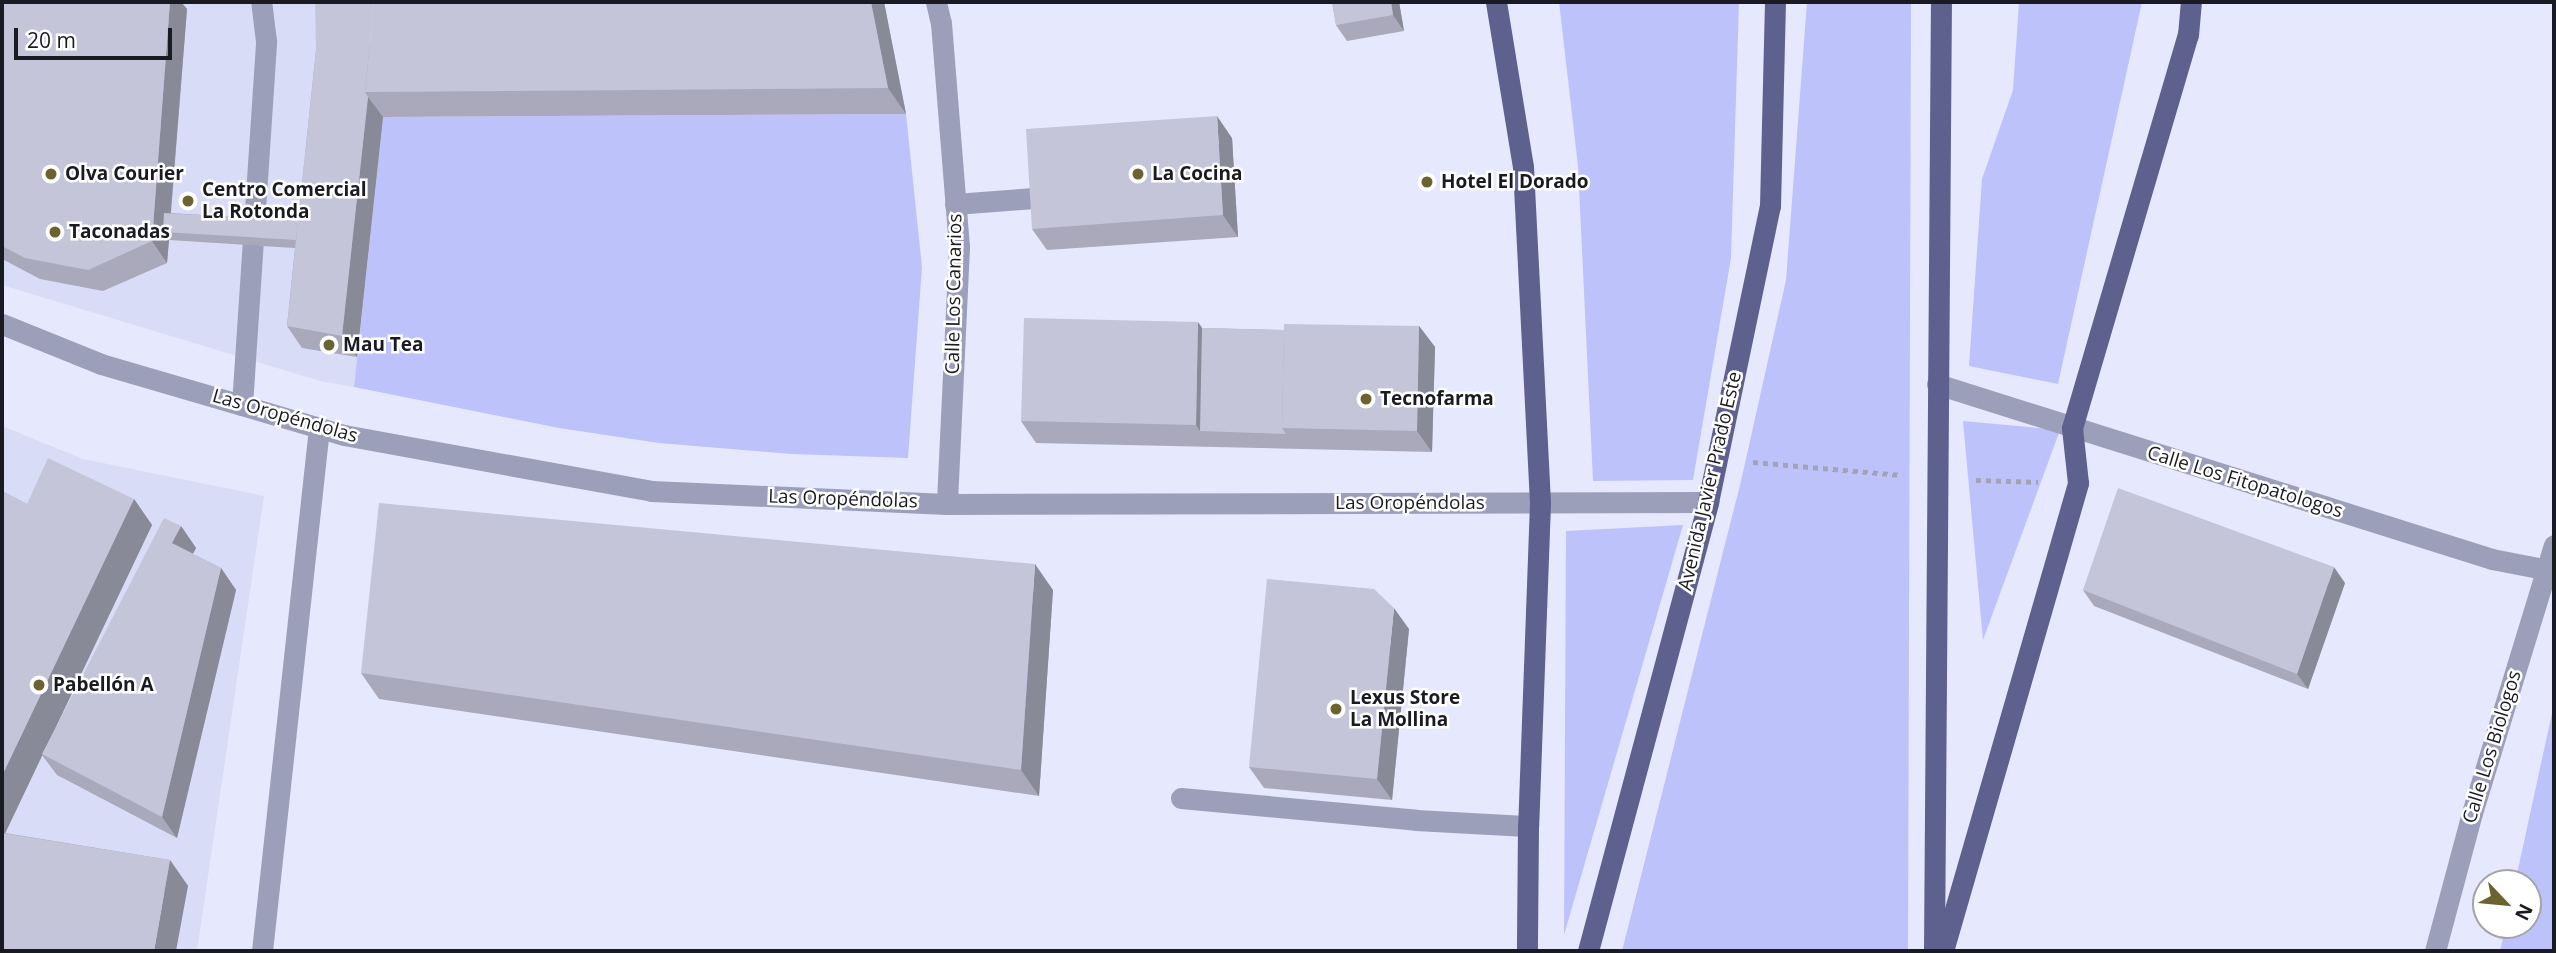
<!DOCTYPE html>
<html>
<head>
<meta charset="utf-8">
<style>
  body { margin:0 }
  #map { position:relative; width:2556px; height:953px; overflow:hidden; background:#e6e8fd; font-family:"Open Sans",sans-serif }
  div>[style] { position:absolute }
  .built>* { inset:0; background:#d9dcf7 }
  .green>* { inset:0; background:#bec2fb }
  .path>* { height:4.5px; margin-top:-2.25px; transform-origin:0; background:repeating-linear-gradient(90deg,#a2a4b4 0 5px,transparent 0 10px) }
  .lane>* { height:21px; margin:-10.5px; padding:0 10.5px; transform-origin:10.5px; border-radius:10.5px; background:#9c9fb9 }
  .street>* { height:21px; margin:-10.5px; padding:0 10.5px; transform-origin:10.5px; border-radius:10.5px; background:#9c9fb9 }
  .primary>* { height:21px; margin:-10.5px; padding:0 10.5px; transform-origin:10.5px; border-radius:10.5px; background:#5e608e }
  .wall>* { inset:0; background:#a9a9bb }
  .shaded-wall>* { inset:0; background:#898a98 }
  .building>* { inset:0; background:#c4c5d9 }
  .dots>* { width:19px; height:19px; translate:-50% -50%; box-sizing:border-box; border:4px solid #fff; border-radius:50% }
  span { translate:-50% -50%; white-space:nowrap; text-align:center; line-height:1.15; -webkit-text-stroke:5px #fff; paint-order:stroke }
  .poi-label { font-size:19px; color:#1a1b22; font-weight:700 }
  .left { translate:0 -50%; text-align:left }
  .street-label { font-size:19px; color:#1a1b22 }
  .frame { position:absolute; inset:0; border:4px solid #1a1b22; pointer-events:none }
  .north { position:absolute; left:2472px; top:869px; width:70px; height:70px; box-sizing:border-box; background:#fff; border:2px solid #a3a4a7; border-radius:50%; rotate:116deg; font-size:19px; font-weight:700; line-height:28px; text-align:center; color:#1a1b22 }
  .north::after { content:''; display:block; margin:auto; width:24px; height:32px; background:#6a622f; clip-path:polygon(50% 0,100% 100%,50% 72%,0 100%) }
  .scale { position:absolute; left:14px; top:28px; width:158px; height:32px; box-sizing:border-box; border:4px solid #1a1b22; border-top:0; padding-left:9px; font-size:21px; line-height:24px; white-space:nowrap; color:#1a1b22; -webkit-text-stroke:5px #fff; paint-order:stroke }
</style>
</head>
<body>
<div id="map">
  <div class="built">
    <i style="clip-path:polygon(2px 2px,396px 2px,354px 387px,320px 381px,2px 285px)"></i>
    <i style="clip-path:polygon(2px 426px,83px 459px,264px 496px,197px 951px,2px 951px)"></i>
  </div>
  <div class="green">
    <i style="clip-path:polygon(1559px 2px,1739px 2px,1731px 258px,1693px 480px,1593px 481px,1578px 166px)"></i>
    <i style="clip-path:polygon(1807px 2px,1911px 2px,1908px 951px,1622px 951px,1741px 481px,1786px 280px)"></i>
    <i style="clip-path:polygon(2019px 2px,2142px 2px,2058px 384px,1969px 366px,1982px 179px,2013px 90px)"></i>
    <i style="clip-path:polygon(906px 114px,922px 267px,908px 458px,792px 454px,659px 443px,559px 428px,354px 387px,383px 117px)"></i>
    <i style="clip-path:polygon(1963px 421px,2060px 430px,1983px 640px)"></i>
    <i style="clip-path:polygon(1683px 525px,1564px 935px,1566px 531px)"></i>
    <i style="clip-path:polygon(2554px 704px,2554px 951px,2500px 951px,2506px 925px,2528px 925px,2528px 883px,2515px 883px)"></i>
  </div>
  <div class="path">
    <i style="left:1753px;top:462px;width:149px;rotate:5deg"></i>
    <i style="left:1976px;top:480px;width:62px;rotate:1.8deg"></i>
  </div>
  <div class="lane">
    <i style="left:955px;top:204px;width:103px;rotate:-4.4deg"></i>
    <i style="left:242px;top:405px;width:365px;rotate:-86.2deg"></i>
    <i style="left:266px;top:41px;width:39px;rotate:-97deg"></i>
    <i style="left:1181px;top:798px;width:236px;rotate:5.3deg"></i>
    <i style="left:1416px;top:820px;width:112px;rotate:3.1deg"></i>
  </div>
  <div class="street">
    <i style="left:936px;top:2px;width:22px;rotate:77deg"></i>
    <i style="left:941px;top:23px;width:225px;rotate:85.4deg"></i>
    <i style="left:959px;top:247px;width:257px;rotate:92.7deg"></i>
    <i style="left:2px;top:324px;width:107px;rotate:22deg"></i>
    <i style="left:101px;top:364px;width:253px;rotate:16.3deg"></i>
    <i style="left:344px;top:435px;width:312px;rotate:10.3deg"></i>
    <i style="left:651px;top:491px;width:296px;rotate:2.5deg"></i>
    <i style="left:947px;top:504px;width:761px;rotate:-0.15deg"></i>
    <i style="left:1937px;top:384px;width:582px;rotate:17.5deg"></i>
    <i style="left:2492px;top:559px;width:63px;rotate:11deg"></i>
    <i style="left:262px;top:951px;width:526px;rotate:-83.78deg"></i>
    <i style="left:2435px;top:951px;width:143px;rotate:-75deg"></i>
    <i style="left:2472px;top:813px;width:280px;rotate:-73deg"></i>
  </div>
  <div class="primary">
    <i style="left:1496px;top:2px;width:167px;rotate:80.7deg"></i>
    <i style="left:1523px;top:167px;width:336px;rotate:87.1deg"></i>
    <i style="left:1540px;top:503px;width:323px;rotate:92.1deg"></i>
    <i style="left:1528px;top:826px;width:125px;rotate:90.5deg"></i>
    <i style="left:1588px;top:951px;width:465px;rotate:-75deg"></i>
    <i style="left:1708px;top:502px;width:302px;rotate:-78.2deg"></i>
    <i style="left:1770px;top:206px;width:204px;rotate:-88.6deg"></i>
    <i style="left:1934px;top:951px;width:949px;rotate:-89.58deg"></i>
    <i style="left:1943px;top:951px;width:487px;rotate:-73.9deg"></i>
    <i style="left:2078px;top:483px;width:55px;rotate:-96.2deg"></i>
    <i style="left:2072px;top:428px;width:410px;rotate:-73.6deg"></i>
    <i style="left:2188px;top:35px;width:33px;rotate:-85deg"></i>
  </div>
  <div class="wall">
    <i style="clip-path:polygon(2px 2px,181px 2px,187px 9px,171px 213px,298px 221px,316px 50px,884px 2px,906px 114px,383px 117px,357px 357px,302px 348px,287px 326px,295px 248px,169px 240px,167px 263px,103px 291px,40px 279px,2px 259px)"></i>
    <i style="clip-path:polygon(1332px 2px,1399px 2px,1404px 31px,1347px 41px,1336px 25px)"></i>
    <i style="clip-path:polygon(1232px 138px,1238px 237px,1047px 250px,1032px 229px)"></i>
    <i style="clip-path:polygon(1419px 326px,1435px 347px,1432px 452px,1036px 443px,1021px 421px,1202px 328px,1284px 330px)"></i>
    <i style="clip-path:polygon(2px 491px,27px 504px,134px 499px,152px 525px,55px 729px,181px 526px,196px 548px,193px 554px,221px 568px,236px 590px,177px 838px,57px 775px,42px 755px,5px 833px,170px 860px,188px 886px,2px 951px)"></i>
    <i style="clip-path:polygon(2345px 583px,2308px 689px,2094px 606px,2083px 590px)"></i>
    <i style="clip-path:polygon(1053px 590px,1039px 796px,379px 699px,361px 673px)"></i>
    <i style="clip-path:polygon(1409px 629px,1392px 800px,1264px 788px,1249px 767px)"></i>
  </div>
  <div class="shaded-wall">
    <i style="clip-path:polygon(170px 2px,181px 2px,187px 9px,169px 233px,163px 232px,169px 240px,167px 263px,152px 241px)"></i>
    <i style="clip-path:polygon(871px 2px,884px 2px,906px 114px,888px 88px)"></i>
    <i style="clip-path:polygon(1391px 2px,1399px 2px,1404px 31px,1393px 15px)"></i>
    <i style="clip-path:polygon(368px 97px,383px 117px,357px 357px,342px 336px)"></i>
    <i style="clip-path:polygon(1217px 116px,1232px 138px,1238px 237px,1223px 215px)"></i>
    <i style="clip-path:polygon(1198px 322px,1213px 344px,1200px 431px,1196px 425px)"></i>
    <i style="clip-path:polygon(1419px 326px,1435px 347px,1432px 452px,1417px 431px)"></i>
    <i style="clip-path:polygon(134px 499px,152px 525px,2px 840px,2px 776px)"></i>
    <i style="clip-path:polygon(181px 526px,196px 548px,187px 564px,172px 543px)"></i>
    <i style="clip-path:polygon(1035px 564px,1053px 590px,1039px 796px,1021px 770px)"></i>
    <i style="clip-path:polygon(2334px 567px,2345px 583px,2308px 689px,2297px 674px)"></i>
    <i style="clip-path:polygon(221px 568px,236px 590px,177px 838px,162px 817px)"></i>
    <i style="clip-path:polygon(1394px 608px,1409px 629px,1392px 800px,1377px 779px)"></i>
    <i style="clip-path:polygon(170px 860px,188px 886px,176px 951px,154px 951px)"></i>
  </div>
  <div class="building">
    <i style="clip-path:polygon(2px 2px,170px 2px,152px 241px,88px 270px,25px 258px,2px 246px)"></i>
    <i style="clip-path:polygon(315px 2px,374px 2px,365px 92px,368px 97px,342px 336px,287px 326px,316px 50px)"></i>
    <i style="clip-path:polygon(374px 2px,871px 2px,888px 88px,365px 92px)"></i>
    <i style="clip-path:polygon(1332px 2px,1391px 2px,1393px 15px,1336px 25px)"></i>
    <i style="clip-path:polygon(1217px 116px,1223px 215px,1032px 229px,1026px 129px)"></i>
    <i style="clip-path:polygon(164px 213px,298px 221px,296px 240px,163px 232px)"></i>
    <i style="clip-path:polygon(1024px 318px,1198px 322px,1196px 425px,1021px 421px)"></i>
    <i style="clip-path:polygon(1284px 324px,1419px 326px,1417px 431px,1282px 428px)"></i>
    <i style="clip-path:polygon(1202px 328px,1284px 330px,1282px 428px,1286px 434px,1200px 431px)"></i>
    <i style="clip-path:polygon(48px 458px,134px 499px,2px 776px,2px 491px,27px 504px)"></i>
    <i style="clip-path:polygon(2118px 488px,2334px 567px,2297px 674px,2083px 590px)"></i>
    <i style="clip-path:polygon(379px 503px,1035px 564px,1021px 770px,361px 673px)"></i>
    <i style="clip-path:polygon(164px 518px,181px 526px,172px 543px,221px 568px,162px 817px,42px 754px)"></i>
    <i style="clip-path:polygon(1267px 579px,1374px 589px,1394px 608px,1377px 779px,1249px 767px)"></i>
    <i style="clip-path:polygon(2px 833px,170px 860px,154px 951px,2px 951px)"></i>
  </div>
  <div class="dots">
    <i style="left:51px;top:174px;background:#6a622f"></i>
    <i style="left:1138px;top:174px;background:#6a622f"></i>
    <i style="left:1427px;top:182px;background:#6a622f"></i>
    <i style="left:188px;top:201px;background:#6a622f"></i>
    <i style="left:55px;top:232px;background:#6a622f"></i>
    <i style="left:329px;top:345px;background:#6a622f"></i>
    <i style="left:1366px;top:399px;background:#6a622f"></i>
    <i style="left:39px;top:685px;background:#6a622f"></i>
    <i style="left:1336px;top:709px;background:#6a622f"></i>
  </div>
  <div class="poi-label">
    <span class="left" style="left:65px;top:174px">Olva Courier</span>
    <span class="left" style="left:1152px;top:174px">La Cocina</span>
    <span class="left" style="left:1441px;top:182px">Hotel El Dorado</span>
    <span class="left" style="left:202px;top:201px">Centro Comercial<br>La Rotonda</span>
    <span class="left" style="left:69px;top:232px">Taconadas</span>
    <span class="left" style="left:343px;top:345px">Mau Tea</span>
    <span class="left" style="left:1380px;top:399px">Tecnofarma</span>
    <span class="left" style="left:53px;top:685px">Pabellón A</span>
    <span class="left" style="left:1350px;top:709px">Lexus Store<br>La Mollina</span>
  </div>
  <div class="street-label">
    <span style="left:954px;top:294px;rotate:-89deg">Calle Los Canarios</span>
    <span style="left:285px;top:416px;rotate:16deg">Las Oropéndolas</span>
    <span style="left:1710px;top:481px;rotate:-77deg">Avenida Javier Prado Este</span>
    <span style="left:2245px;top:482px;rotate:17deg">Calle Los Fitopatologos</span>
    <span style="left:843px;top:499px;rotate:2deg">Las Oropéndolas</span>
    <span style="left:1410px;top:503px">Las Oropéndolas</span>
    <span style="left:2492px;top:747px;rotate:-73deg">Calle Los Biologos</span>
  </div>
  <div class="frame"></div>
  <div class="north">N</div>
  <div class="scale">20 m</div>
</div>
</body>
</html>
